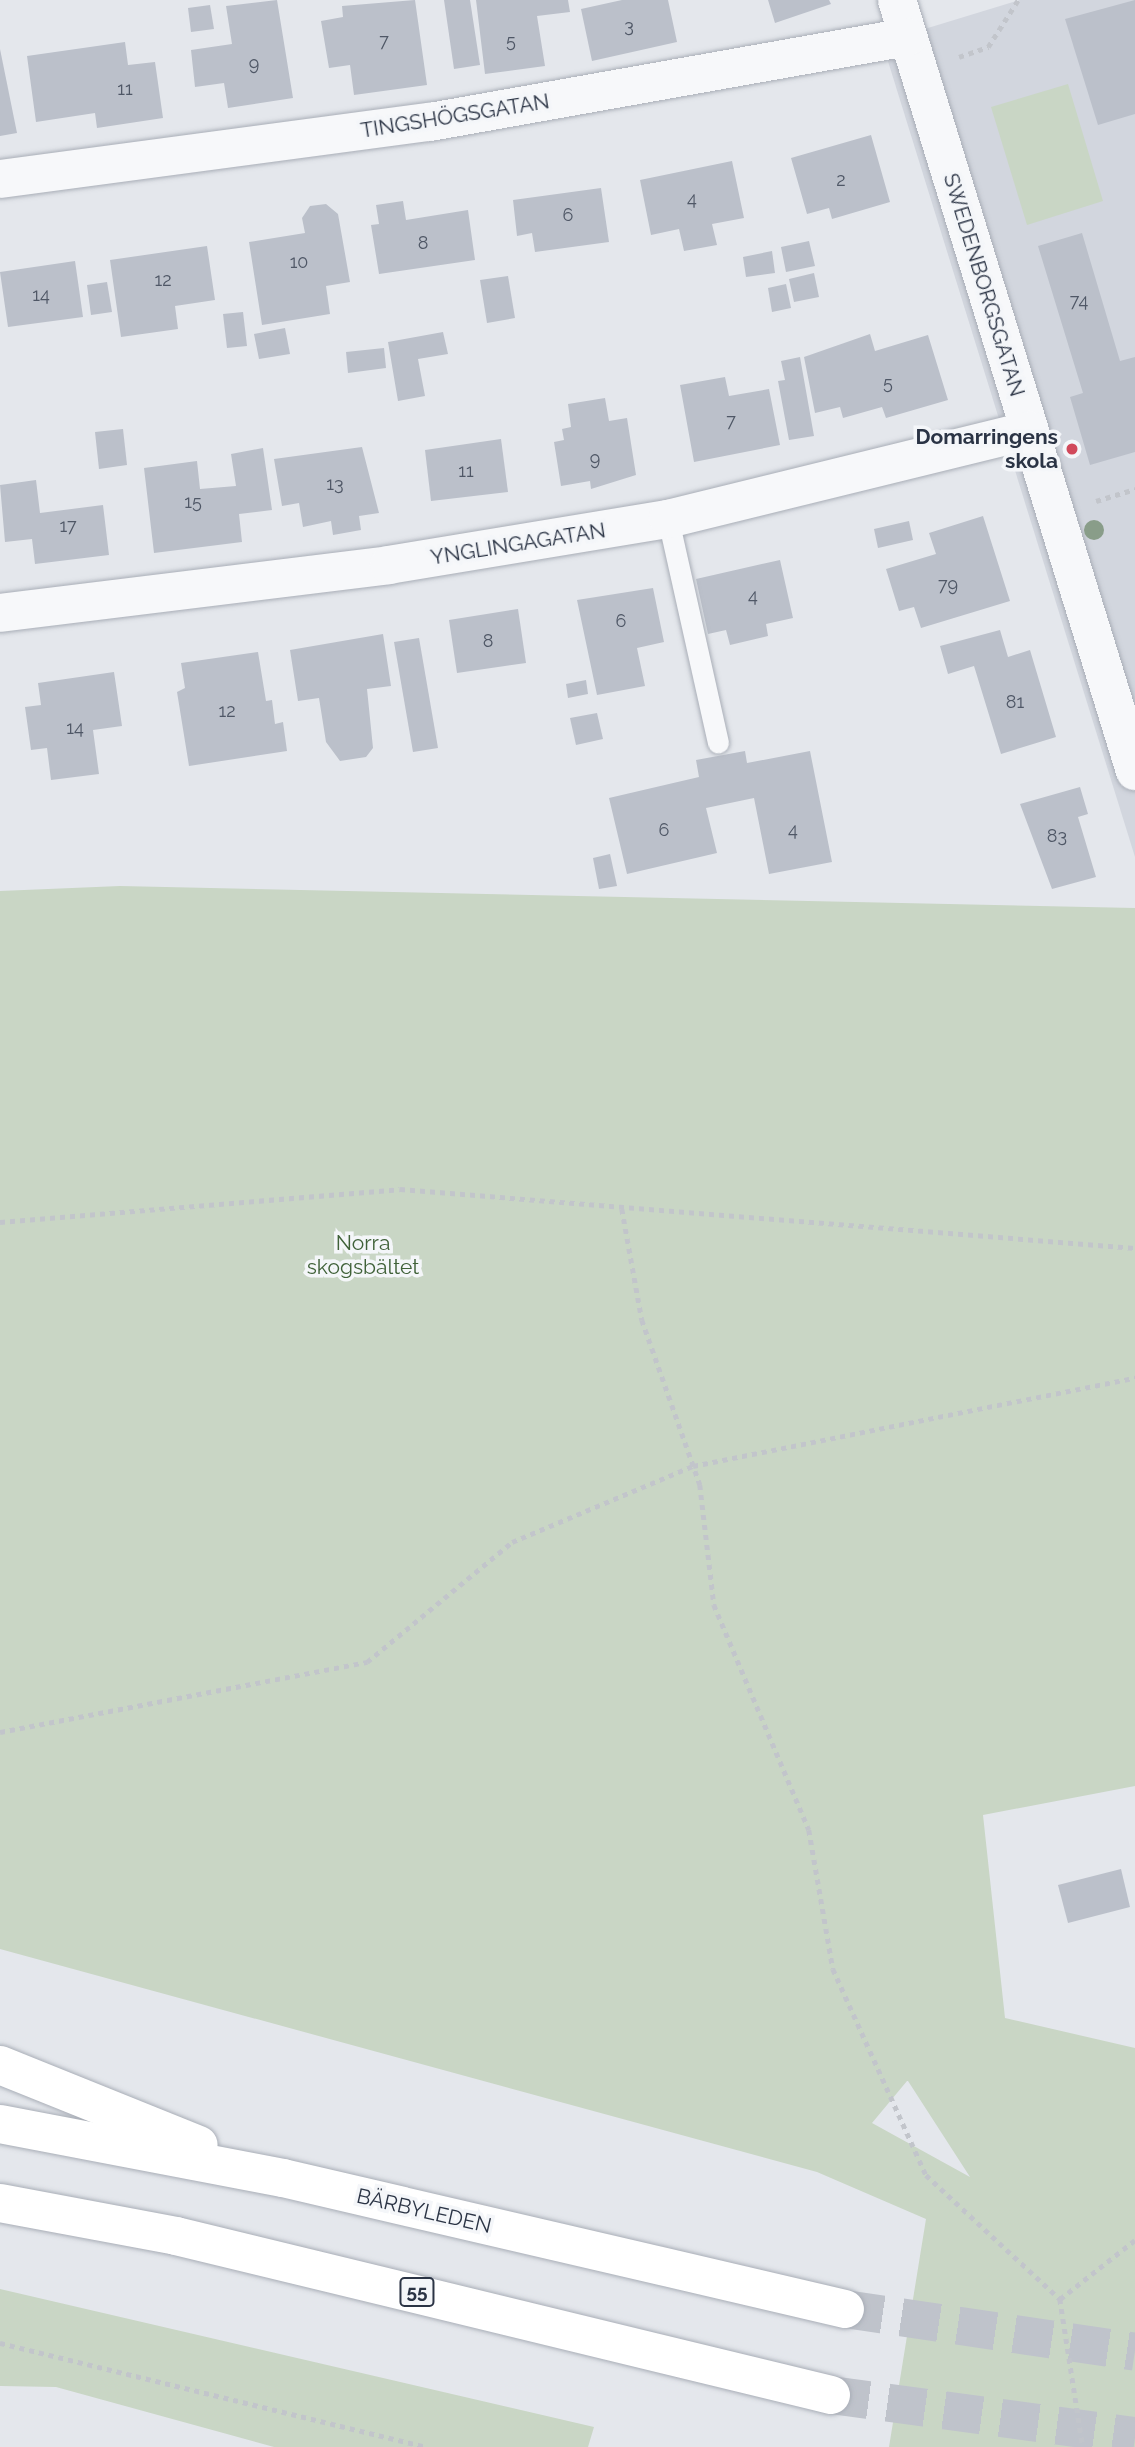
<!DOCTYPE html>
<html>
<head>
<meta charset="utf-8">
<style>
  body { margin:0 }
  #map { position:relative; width:1135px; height:2447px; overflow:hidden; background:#e4e7ec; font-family:Raleway,sans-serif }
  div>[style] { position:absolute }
  .built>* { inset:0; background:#d2d6de }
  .green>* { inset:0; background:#c9d6c5 }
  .building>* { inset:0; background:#bbc0ca }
  .primary-tunnel>* { height:38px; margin-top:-19px; transform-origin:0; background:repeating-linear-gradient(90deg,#bfc3cb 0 38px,transparent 0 57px) }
  .path>* { height:4.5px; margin-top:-2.25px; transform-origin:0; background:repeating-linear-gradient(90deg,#c2c5cb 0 5px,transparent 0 10px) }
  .roads { filter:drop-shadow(0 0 2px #a9aeb7) drop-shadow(0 0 2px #a9aeb7) }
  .service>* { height:21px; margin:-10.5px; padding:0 10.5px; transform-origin:10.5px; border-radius:10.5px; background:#f7f8fa }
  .minor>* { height:38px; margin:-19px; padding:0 19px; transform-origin:19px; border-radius:19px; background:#f7f8fa }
  .primary>* { height:38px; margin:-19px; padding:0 19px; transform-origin:19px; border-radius:19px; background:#fff }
  .trees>* { width:20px; height:20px; margin:-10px; border-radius:50%; background:#899d89 }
  .dots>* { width:19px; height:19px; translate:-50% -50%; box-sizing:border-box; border:4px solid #f4f6f9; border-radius:50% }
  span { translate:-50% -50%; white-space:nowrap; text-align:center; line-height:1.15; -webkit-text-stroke:7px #f4f6f9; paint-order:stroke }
  .number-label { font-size:18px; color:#4f5766 }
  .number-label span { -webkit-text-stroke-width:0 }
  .shield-label span { padding:2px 5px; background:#f4f6f9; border:2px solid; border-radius:5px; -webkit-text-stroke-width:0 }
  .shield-label { font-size:19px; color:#2b3445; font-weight:700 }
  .street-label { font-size:21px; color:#2b3445 }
  .poi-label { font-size:21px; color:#2b3445; font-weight:700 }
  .right { translate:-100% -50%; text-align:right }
  .park-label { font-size:21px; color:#3f6138 }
</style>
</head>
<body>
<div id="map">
  <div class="built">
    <i style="clip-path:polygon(1020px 0,1135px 0,1135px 857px,882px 42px)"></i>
  </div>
  <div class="green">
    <i style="clip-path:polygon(1068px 84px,1103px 201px,1027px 225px,991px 107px)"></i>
    <i style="clip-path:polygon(evenodd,120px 886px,1135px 908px,1135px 1786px,983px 1815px,1005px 2018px,1135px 2048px,1135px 2447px,889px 2447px,926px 2219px,817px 2172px,0 1949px,0 891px,120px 886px,907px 2081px,908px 2081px,970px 2177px,872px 2123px,907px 2081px)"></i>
    <i style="clip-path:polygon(0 2289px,594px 2427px,588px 2447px,274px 2447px,56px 2387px,0 2386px)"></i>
  </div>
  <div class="building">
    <i style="clip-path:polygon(277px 0,293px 98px,228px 108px,224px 83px,195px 87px,191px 50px,232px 44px,226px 6px)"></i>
    <i style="clip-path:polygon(415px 0,427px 85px,354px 95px,350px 65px,329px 68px,321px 21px,343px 17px,342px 6px)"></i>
    <i style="clip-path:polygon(444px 0,470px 0,480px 65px,454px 69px)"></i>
    <i style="clip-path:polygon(476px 0,568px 0,570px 12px,537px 16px,545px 66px,485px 74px)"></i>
    <i style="clip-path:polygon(622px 0,668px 0,677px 42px,592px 61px,581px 9px)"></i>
    <i style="clip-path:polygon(768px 0,829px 0,831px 4px,775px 23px)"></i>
    <i style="clip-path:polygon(1135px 0,1135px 114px,1098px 125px,1065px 19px)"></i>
    <i style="clip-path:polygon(210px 5px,214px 29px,191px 32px,188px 8px)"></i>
    <i style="clip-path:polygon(125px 42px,128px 65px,155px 62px,163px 118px,97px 128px,95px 113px,36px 122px,27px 56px)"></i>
    <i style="clip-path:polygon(0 49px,17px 133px,0 136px)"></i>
    <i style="clip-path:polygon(871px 135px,890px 202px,832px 219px,829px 208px,807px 214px,791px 158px)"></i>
    <i style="clip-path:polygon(732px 161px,744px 218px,712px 224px,717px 245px,684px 251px,679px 229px,651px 235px,640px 180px)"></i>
    <i style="clip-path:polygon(601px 188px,609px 242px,535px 252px,532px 233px,517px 236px,513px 200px)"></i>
    <i style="clip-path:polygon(403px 201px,406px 220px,468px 210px,475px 260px,379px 274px,371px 225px,379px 224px,376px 205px)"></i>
    <i style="clip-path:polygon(326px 204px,338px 214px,350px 282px,326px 286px,330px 314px,262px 325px,249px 242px,305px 233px,302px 218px,310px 206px)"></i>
    <i style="clip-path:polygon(1082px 233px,1120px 361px,1135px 357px,1135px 452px,1090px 465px,1070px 397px,1083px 393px,1038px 246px)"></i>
    <i style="clip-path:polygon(809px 241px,815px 266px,786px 272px,781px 247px)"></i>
    <i style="clip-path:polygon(207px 246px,215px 300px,175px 306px,178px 329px,121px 337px,110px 260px)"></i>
    <i style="clip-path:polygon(772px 251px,775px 273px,746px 277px,743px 257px)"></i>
    <i style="clip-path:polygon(75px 261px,83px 317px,8px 327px,0 272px)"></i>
    <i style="clip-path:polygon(814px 273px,819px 297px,794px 302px,789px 279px)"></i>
    <i style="clip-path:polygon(508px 276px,515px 318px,487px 323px,480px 280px)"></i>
    <i style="clip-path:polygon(107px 282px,112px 312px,91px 315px,87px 285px)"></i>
    <i style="clip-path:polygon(786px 284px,791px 308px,772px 312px,768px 288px)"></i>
    <i style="clip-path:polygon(243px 312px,247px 346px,227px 348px,223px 314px)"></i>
    <i style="clip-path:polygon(285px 328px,290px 354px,259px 359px,254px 334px)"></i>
    <i style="clip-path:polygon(443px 332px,448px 354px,418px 359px,425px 396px,398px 401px,388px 342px)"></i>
    <i style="clip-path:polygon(870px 334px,875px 351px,928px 335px,948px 400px,886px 418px,882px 407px,843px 418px,840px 407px,815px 413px,804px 357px)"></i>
    <i style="clip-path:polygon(384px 348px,386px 368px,348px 373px,346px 352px)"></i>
    <i style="clip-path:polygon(800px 357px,814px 436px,789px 440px,778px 381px,785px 380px,781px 361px)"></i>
    <i style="clip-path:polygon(725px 377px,729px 396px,769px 389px,780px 445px,694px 462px,680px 385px)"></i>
    <i style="clip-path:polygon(605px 398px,609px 421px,627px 418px,636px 475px,591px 489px,590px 481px,561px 486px,554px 442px,564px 440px,562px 429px,571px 427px,568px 404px)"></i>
    <i style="clip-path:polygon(123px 429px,127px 465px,99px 469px,95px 432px)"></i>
    <i style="clip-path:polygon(501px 439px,508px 492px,431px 501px,425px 450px)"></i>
    <i style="clip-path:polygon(362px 447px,379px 513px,359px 516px,361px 530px,333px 535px,331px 521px,303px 527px,299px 503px,282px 506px,274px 459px)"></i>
    <i style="clip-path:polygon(263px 448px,272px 510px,239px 514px,242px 542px,154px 553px,144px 468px,197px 461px,200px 489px,236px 486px,231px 454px)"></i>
    <i style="clip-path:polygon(36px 480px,40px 513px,103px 505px,109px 555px,35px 564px,32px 539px,5px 542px,0 485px)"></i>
    <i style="clip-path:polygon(983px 516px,1010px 601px,921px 628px,914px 607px,899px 611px,886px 569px,936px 554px,929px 533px)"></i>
    <i style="clip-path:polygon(909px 521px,913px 540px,878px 548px,874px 529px)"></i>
    <i style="clip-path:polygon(780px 560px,793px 618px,766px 624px,768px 636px,730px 645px,726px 630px,708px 634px,696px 579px)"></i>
    <i style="clip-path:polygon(653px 588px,664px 642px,637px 648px,645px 686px,597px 695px,577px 600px)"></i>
    <i style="clip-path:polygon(518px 609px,526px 663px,457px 673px,449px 620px)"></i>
    <i style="clip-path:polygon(1000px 630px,1008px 657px,1030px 650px,1056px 737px,1001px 754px,974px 666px,948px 674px,940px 646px)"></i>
    <i style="clip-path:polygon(383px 634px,391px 686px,367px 689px,373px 748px,366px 757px,340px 761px,326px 742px,319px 698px,298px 701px,290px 650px)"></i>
    <i style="clip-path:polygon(419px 638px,438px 748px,413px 752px,394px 642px)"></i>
    <i style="clip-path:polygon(258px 652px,266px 701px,272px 700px,275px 724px,283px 722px,287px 751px,189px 766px,177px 692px,185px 688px,181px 663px)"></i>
    <i style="clip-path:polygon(114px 672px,122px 726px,93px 730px,99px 774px,51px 780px,47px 748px,31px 750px,25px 707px,41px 705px,38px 683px)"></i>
    <i style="clip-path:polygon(586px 680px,588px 694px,568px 698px,566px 684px)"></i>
    <i style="clip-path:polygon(597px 713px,603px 739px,576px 745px,570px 718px)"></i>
    <i style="clip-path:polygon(745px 751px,747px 763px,810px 751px,832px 862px,769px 874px,754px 798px,706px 808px,717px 853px,627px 874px,609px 798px,699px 777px,696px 760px)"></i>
    <i style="clip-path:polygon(1080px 787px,1088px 814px,1078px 817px,1096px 877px,1052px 889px,1020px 804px)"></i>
    <i style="clip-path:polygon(610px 854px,617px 886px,599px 889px,593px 858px)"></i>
    <i style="clip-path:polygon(1121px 1869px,1130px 1907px,1068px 1923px,1058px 1885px)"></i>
  </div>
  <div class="primary-tunnel">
    <i style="left:845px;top:2309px;width:293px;rotate:8.4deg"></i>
    <i style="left:831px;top:2395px;width:307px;rotate:7.7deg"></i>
  </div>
  <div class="path">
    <i style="left:959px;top:57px;width:31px;rotate:-19deg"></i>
    <i style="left:988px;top:47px;width:56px;rotate:-57.4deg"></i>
    <i style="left:1096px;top:501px;width:41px;rotate:-17.1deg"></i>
    <i style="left:622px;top:1209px;width:113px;rotate:79.8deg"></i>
    <i style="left:642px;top:1320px;width:175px;rotate:70.6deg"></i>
    <i style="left:700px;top:1485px;width:121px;rotate:83.3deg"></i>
    <i style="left:714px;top:1605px;width:244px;rotate:67.1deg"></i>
    <i style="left:809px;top:1830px;width:141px;rotate:80.2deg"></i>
    <i style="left:833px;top:1969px;width:226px;rotate:65.7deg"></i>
    <i style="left:926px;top:2175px;width:183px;rotate:42.8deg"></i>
    <i style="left:1060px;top:2299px;width:150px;rotate:81.2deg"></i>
    <i style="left:0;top:1222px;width:401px;rotate:-4.7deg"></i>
    <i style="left:400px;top:1189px;width:737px;rotate:4.59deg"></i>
    <i style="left:0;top:1732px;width:374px;rotate:-10.8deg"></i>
    <i style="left:367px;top:1662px;width:188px;rotate:-39.6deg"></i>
    <i style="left:512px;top:1542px;width:196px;rotate:-22.8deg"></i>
    <i style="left:693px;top:1466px;width:451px;rotate:-11.3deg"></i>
    <i style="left:1060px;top:2299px;width:95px;rotate:-38.2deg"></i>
    <i style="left:0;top:2343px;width:439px;rotate:13.7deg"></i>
  </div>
  <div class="roads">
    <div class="service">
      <i style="left:668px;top:519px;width:229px;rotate:77.4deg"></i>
    </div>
    <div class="minor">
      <i style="left:897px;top:0;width:807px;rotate:72.85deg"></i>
      <i style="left:0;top:179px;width:434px;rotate:-7.6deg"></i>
      <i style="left:430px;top:122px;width:485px;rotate:-10.1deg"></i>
      <i style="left:0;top:613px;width:392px;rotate:-7deg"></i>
      <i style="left:389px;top:565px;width:283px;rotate:-9.4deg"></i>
      <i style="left:668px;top:519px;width:372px;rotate:-13.8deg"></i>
    </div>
    <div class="primary">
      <i style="left:0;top:2065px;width:214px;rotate:21.9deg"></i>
      <i style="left:0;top:2124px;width:288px;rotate:10.8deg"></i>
      <i style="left:283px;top:2178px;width:577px;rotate:13.12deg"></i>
      <i style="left:0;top:2203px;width:179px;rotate:10.6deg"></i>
      <i style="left:176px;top:2236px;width:674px;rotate:13.64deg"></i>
    </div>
  </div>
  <div class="trees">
    <i style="left:1094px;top:530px"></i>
  </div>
  <div class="dots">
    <i style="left:1072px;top:449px;background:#d1495b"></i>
  </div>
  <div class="number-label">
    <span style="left:629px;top:26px">3</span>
    <span style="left:384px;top:41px">7</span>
    <span style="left:511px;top:41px">5</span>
    <span style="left:254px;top:64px">9</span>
    <span style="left:125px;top:89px">11</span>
    <span style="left:841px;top:180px">2</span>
    <span style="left:692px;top:199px">4</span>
    <span style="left:568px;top:215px">6</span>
    <span style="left:423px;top:243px">8</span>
    <span style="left:299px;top:262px">10</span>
    <span style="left:163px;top:280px">12</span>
    <span style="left:41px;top:295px">14</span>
    <span style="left:1079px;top:301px">74</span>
    <span style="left:888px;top:383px">5</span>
    <span style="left:731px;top:421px">7</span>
    <span style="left:595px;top:459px">9</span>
    <span style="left:466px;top:471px">11</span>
    <span style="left:335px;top:484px">13</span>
    <span style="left:193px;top:502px">15</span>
    <span style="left:68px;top:526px">17</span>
    <span style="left:948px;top:585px">79</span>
    <span style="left:753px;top:596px">4</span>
    <span style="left:621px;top:621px">6</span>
    <span style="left:488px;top:641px">8</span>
    <span style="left:1015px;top:702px">81</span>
    <span style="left:227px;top:711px">12</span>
    <span style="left:75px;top:728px">14</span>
    <span style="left:664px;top:830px">6</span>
    <span style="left:793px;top:830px">4</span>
    <span style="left:1057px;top:836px">83</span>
  </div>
  <div class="shield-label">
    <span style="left:417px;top:2292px">55</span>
  </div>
  <div class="street-label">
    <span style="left:455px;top:116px;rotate:-9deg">TINGSHÖGSGATAN</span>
    <span style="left:984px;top:285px;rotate:73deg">SWEDENBORGSGATAN</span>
    <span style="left:518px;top:544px;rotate:-9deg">YNGLINGAGATAN</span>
    <span style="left:424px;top:2211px;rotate:13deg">BÄRBYLEDEN</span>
  </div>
  <div class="poi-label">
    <span class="right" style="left:1058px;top:449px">Domarringens<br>skola</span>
  </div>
  <div class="park-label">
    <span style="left:363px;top:1255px">Norra<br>skogsbältet</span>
  </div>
</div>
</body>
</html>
